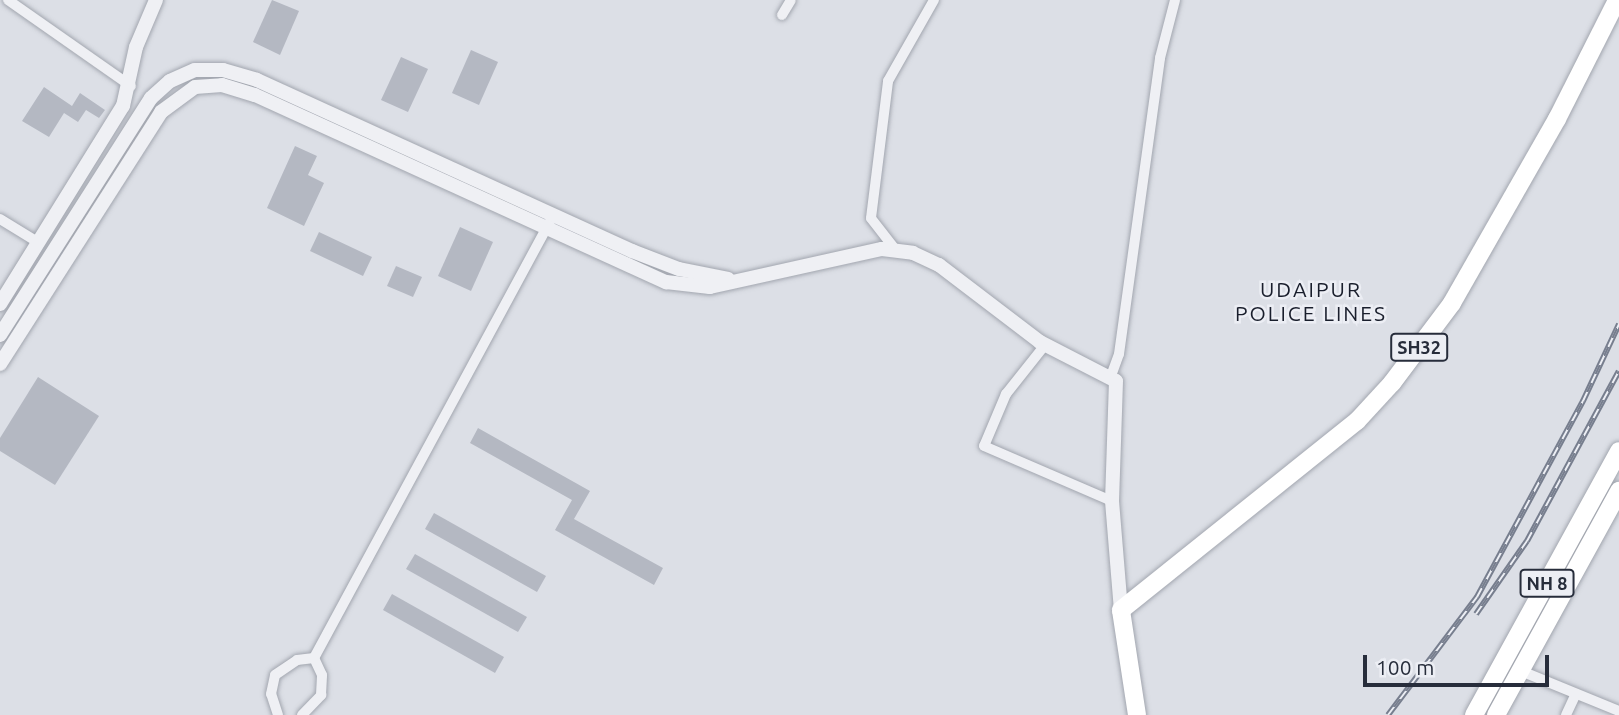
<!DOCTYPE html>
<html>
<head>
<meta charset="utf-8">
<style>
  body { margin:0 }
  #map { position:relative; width:1619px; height:715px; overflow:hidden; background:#dcdfe6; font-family:Ubuntu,sans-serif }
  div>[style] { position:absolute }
  .building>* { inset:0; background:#b4b8c2 }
  .roads { filter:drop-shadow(0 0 2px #a2a6af) drop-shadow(0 0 2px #a2a6af) }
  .minor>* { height:10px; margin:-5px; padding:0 5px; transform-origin:5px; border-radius:5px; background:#eff0f4 }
  .tertiary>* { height:14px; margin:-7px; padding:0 7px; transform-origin:7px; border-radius:7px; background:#eff0f4 }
  .primary>* { height:18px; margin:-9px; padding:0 9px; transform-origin:9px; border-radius:9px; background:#fff }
  .rail>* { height:6px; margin-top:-3px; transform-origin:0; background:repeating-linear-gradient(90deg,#eceef4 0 10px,#777e8e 0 20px); box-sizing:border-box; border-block:2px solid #777e8e }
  span { translate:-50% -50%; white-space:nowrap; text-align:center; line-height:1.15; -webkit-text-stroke:5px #eceef4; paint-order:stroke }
  .shield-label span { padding:2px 5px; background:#eceef4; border:2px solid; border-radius:5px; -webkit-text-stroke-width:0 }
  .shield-label { font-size:18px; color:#272d3b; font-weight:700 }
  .neighbourhood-label { font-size:21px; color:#191e2c; letter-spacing:2px }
  .scale { position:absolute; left:1363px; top:655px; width:186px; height:32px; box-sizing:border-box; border:4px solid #272d3b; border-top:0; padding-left:9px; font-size:21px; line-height:24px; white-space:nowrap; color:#272d3b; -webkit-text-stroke:5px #eceef4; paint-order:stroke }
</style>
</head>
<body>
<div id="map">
  <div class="building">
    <i style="clip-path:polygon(272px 0,299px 11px,280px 55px,253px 42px)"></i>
    <i style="clip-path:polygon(471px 50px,498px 62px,479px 105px,452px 93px)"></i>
    <i style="clip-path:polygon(401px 57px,428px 69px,408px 112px,381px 100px)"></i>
    <i style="clip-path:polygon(44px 87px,72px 106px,80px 93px,105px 110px,99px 118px,86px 110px,78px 122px,64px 113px,49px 137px,22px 121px)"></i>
    <i style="clip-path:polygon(295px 146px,317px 156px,308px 175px,324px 183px,304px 226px,267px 208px)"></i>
    <i style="clip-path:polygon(460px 227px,493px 242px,471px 291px,438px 276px)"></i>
    <i style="clip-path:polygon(319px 232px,372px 257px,363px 276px,310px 251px)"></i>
    <i style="clip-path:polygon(396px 266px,422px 277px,413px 297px,387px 286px)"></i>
    <i style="clip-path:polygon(38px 377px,99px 416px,55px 485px,0 451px,0 438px)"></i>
    <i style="clip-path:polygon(478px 428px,590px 491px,574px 519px,663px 568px,654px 585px,555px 530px,572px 500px,470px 443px)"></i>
    <i style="clip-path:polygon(434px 513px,546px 576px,537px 592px,425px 529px)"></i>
    <i style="clip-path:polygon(415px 554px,527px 617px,518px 632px,406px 569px)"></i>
    <i style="clip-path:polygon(392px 594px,504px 657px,495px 673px,383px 610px)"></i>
  </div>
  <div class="roads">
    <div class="minor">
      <i style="left:8px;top:0;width:150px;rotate:35deg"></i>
      <i style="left:782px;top:15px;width:17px;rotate:-59deg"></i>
      <i style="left:0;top:219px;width:46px;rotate:31.6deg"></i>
      <i style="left:895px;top:249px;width:39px;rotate:-128deg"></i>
      <i style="left:871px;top:218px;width:138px;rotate:-82.9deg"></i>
      <i style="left:888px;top:81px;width:93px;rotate:-60.4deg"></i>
      <i style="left:1045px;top:345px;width:63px;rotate:128.5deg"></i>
      <i style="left:1006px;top:394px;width:56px;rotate:112.9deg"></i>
      <i style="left:984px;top:446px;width:139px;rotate:23.3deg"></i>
      <i style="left:1111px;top:376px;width:23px;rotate:-70deg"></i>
      <i style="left:1119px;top:354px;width:299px;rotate:-82.1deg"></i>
      <i style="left:1160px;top:58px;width:60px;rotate:-75.5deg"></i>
      <i style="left:1521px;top:671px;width:106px;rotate:22.2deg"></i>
      <i style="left:278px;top:715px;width:22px;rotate:-108deg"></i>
      <i style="left:271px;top:694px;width:19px;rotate:-78deg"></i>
      <i style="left:275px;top:675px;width:27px;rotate:-34deg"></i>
      <i style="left:297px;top:660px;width:17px;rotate:-7deg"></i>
      <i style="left:314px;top:658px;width:496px;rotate:-61.6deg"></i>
      <i style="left:302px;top:715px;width:28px;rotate:-46deg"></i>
      <i style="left:321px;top:695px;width:20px;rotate:-87deg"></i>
      <i style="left:322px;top:675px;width:19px;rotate:-115deg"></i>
      <i style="left:1566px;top:715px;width:23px;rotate:-65deg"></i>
    </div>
    <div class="tertiary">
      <i style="left:0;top:304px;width:233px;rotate:-58.2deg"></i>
      <i style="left:123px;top:106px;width:60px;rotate:-77.6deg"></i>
      <i style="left:136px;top:47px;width:51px;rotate:-66.9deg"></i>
      <i style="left:0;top:335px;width:281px;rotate:-57.5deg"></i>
      <i style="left:151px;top:98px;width:25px;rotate:-42deg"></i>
      <i style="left:170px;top:81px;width:27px;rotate:-24deg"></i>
      <i style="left:195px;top:70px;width:28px"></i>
      <i style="left:223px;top:70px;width:35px;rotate:16deg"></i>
      <i style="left:257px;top:80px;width:412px;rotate:24.5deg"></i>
      <i style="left:632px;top:251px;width:50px;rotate:21deg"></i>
      <i style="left:679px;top:269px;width:50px;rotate:11.5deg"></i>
      <i style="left:0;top:364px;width:299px;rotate:-57.4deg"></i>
      <i style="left:161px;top:112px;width:42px;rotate:-36.3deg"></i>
      <i style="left:195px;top:87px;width:27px;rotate:-4deg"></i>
      <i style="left:222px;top:85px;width:34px;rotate:17deg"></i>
      <i style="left:255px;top:95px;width:452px;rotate:24.5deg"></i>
      <i style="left:666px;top:282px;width:44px;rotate:6.5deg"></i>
      <i style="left:710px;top:287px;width:176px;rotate:-12.5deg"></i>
      <i style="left:882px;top:249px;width:31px;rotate:7deg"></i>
      <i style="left:913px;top:253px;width:29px;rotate:25deg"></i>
      <i style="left:939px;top:265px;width:127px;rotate:37.3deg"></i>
      <i style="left:1040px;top:342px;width:85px;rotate:27.2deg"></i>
      <i style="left:1116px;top:381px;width:120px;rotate:91.9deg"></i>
      <i style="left:1112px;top:501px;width:109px;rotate:85.3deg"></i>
    </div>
    <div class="primary">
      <i style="left:1137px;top:715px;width:106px;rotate:-98.7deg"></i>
      <i style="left:1121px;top:610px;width:302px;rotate:-38.7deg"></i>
      <i style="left:1357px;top:421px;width:52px;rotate:-47.4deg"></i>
      <i style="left:1392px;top:383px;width:100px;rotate:-53.1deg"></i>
      <i style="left:1452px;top:303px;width:212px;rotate:-60.3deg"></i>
      <i style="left:1557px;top:119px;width:133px;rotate:-63.2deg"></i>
      <i style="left:1474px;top:715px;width:301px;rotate:-61.2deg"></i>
      <i style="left:1496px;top:715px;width:256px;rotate:-61.2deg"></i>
    </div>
  </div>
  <div class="rail">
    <i style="left:1476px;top:614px;width:89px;rotate:-55.1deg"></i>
    <i style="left:1527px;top:541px;width:193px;rotate:-61.6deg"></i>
    <i style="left:1388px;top:715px;width:148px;rotate:-53deg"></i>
    <i style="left:1477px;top:597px;width:223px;rotate:-61.6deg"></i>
    <i style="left:1583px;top:401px;width:85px;rotate:-64.9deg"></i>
  </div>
  <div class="shield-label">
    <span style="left:1419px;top:347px">SH32</span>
    <span style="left:1547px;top:583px">NH 8</span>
  </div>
  <div class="neighbourhood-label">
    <span style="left:1311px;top:301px">UDAIPUR<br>POLICE LINES</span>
  </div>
  <div class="scale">100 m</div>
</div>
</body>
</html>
